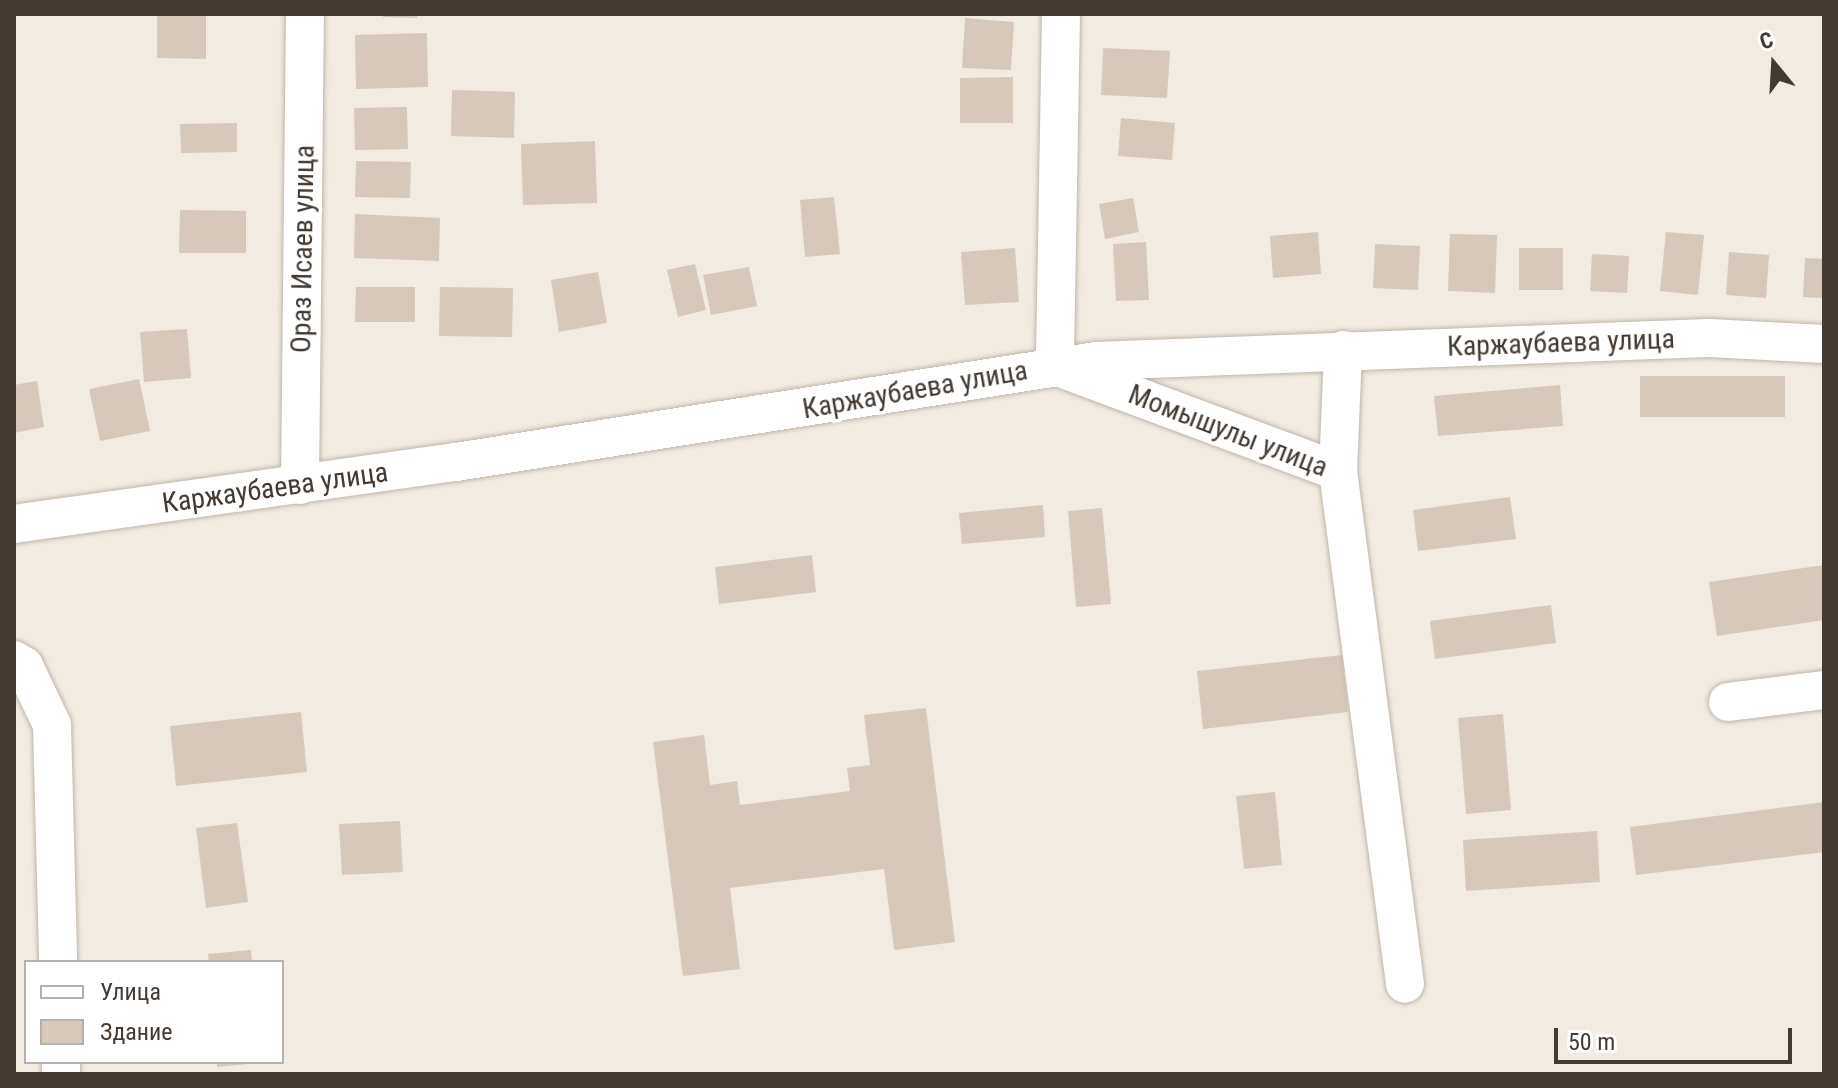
<!DOCTYPE html>
<html>
<head>
<meta charset="utf-8">
<style>
  body { margin:0 }
  #map { position:relative; width:1838px; height:1088px; overflow:hidden; background:#f1ebe2; font-family:"Roboto Condensed",sans-serif }
  div>[style] { position:absolute }
  .building>* { inset:0; background:#d6c9bb }
  .roads { filter:drop-shadow(0 0 2px #c0b5a8) drop-shadow(0 0 2px #c0b5a8) }
  .minor>* { height:38px; margin:-19px; padding:0 19px; transform-origin:19px; border-radius:19px; background:#fff }
  span { translate:-50% -50%; white-space:nowrap; text-align:center; line-height:1.15; -webkit-text-stroke:7px #fff; paint-order:stroke }
  .street-label { font-size:28px; color:#433b33 }
  .frame { position:absolute; inset:0; border:16px solid #433b33; pointer-events:none }
  .legend { position:absolute; left:24px; top:960px; width:260px; height:104px; box-sizing:border-box; background:#fff; border:2px solid #b4b1ad; margin:0; padding:10px 14px; list-style:none; font-size:24px; color:#433b33 }
  .legend li { display:flex; align-items:center; gap:16px; height:40px }
  .legend b { width:40px; border:2px solid #b4b1ad }
  .north { position:absolute; left:1734px; top:24px; width:80px; height:80px; -webkit-text-stroke:6px #fff; paint-order:stroke; rotate:342deg; font-size:22px; font-weight:700; line-height:32px; text-align:center; color:#433b33 }
  .north::after { content:''; display:block; margin:auto; width:28px; height:36px; background:#433b33; clip-path:polygon(50% 0,100% 100%,50% 72%,0 100%) }
  .scale { position:absolute; left:1554px; top:1028px; width:238px; height:36px; box-sizing:border-box; border:4px solid #433b33; border-top:0; padding-left:10px; font-size:24px; line-height:28px; white-space:nowrap; color:#433b33; -webkit-text-stroke:6px #fff; paint-order:stroke }
</style>
</head>
<body>
<div id="map">
  <div class="building">
    <i style="clip-path:polygon(157px 14px,206px 14px,206px 59px,157px 58px)"></i>
    <i style="clip-path:polygon(383px 14px,417px 14px,417px 18px,383px 17px)"></i>
    <i style="clip-path:polygon(965px 18px,1014px 22px,1011px 70px,962px 68px)"></i>
    <i style="clip-path:polygon(427px 33px,428px 87px,356px 89px,355px 35px)"></i>
    <i style="clip-path:polygon(1103px 48px,1170px 51px,1167px 98px,1101px 95px)"></i>
    <i style="clip-path:polygon(1013px 77px,1013px 123px,960px 123px,960px 78px)"></i>
    <i style="clip-path:polygon(452px 90px,515px 92px,514px 138px,451px 136px)"></i>
    <i style="clip-path:polygon(407px 107px,408px 149px,355px 150px,354px 108px)"></i>
    <i style="clip-path:polygon(1121px 118px,1175px 123px,1172px 160px,1118px 156px)"></i>
    <i style="clip-path:polygon(237px 123px,237px 152px,181px 153px,180px 124px)"></i>
    <i style="clip-path:polygon(595px 141px,597px 203px,523px 205px,521px 144px)"></i>
    <i style="clip-path:polygon(356px 161px,411px 162px,410px 198px,355px 197px)"></i>
    <i style="clip-path:polygon(834px 197px,840px 254px,805px 257px,800px 200px)"></i>
    <i style="clip-path:polygon(1133px 198px,1139px 232px,1105px 239px,1099px 204px)"></i>
    <i style="clip-path:polygon(180px 210px,246px 211px,246px 253px,179px 253px)"></i>
    <i style="clip-path:polygon(355px 214px,440px 218px,439px 261px,354px 258px)"></i>
    <i style="clip-path:polygon(1318px 232px,1321px 274px,1273px 278px,1270px 236px)"></i>
    <i style="clip-path:polygon(1666px 232px,1704px 235px,1698px 295px,1660px 291px)"></i>
    <i style="clip-path:polygon(1450px 234px,1497px 235px,1495px 293px,1448px 291px)"></i>
    <i style="clip-path:polygon(1146px 242px,1149px 300px,1116px 301px,1113px 244px)"></i>
    <i style="clip-path:polygon(1375px 244px,1420px 246px,1418px 290px,1373px 288px)"></i>
    <i style="clip-path:polygon(1015px 248px,1019px 302px,965px 305px,961px 252px)"></i>
    <i style="clip-path:polygon(1519px 248px,1563px 248px,1563px 290px,1519px 290px)"></i>
    <i style="clip-path:polygon(1729px 252px,1769px 255px,1766px 298px,1726px 295px)"></i>
    <i style="clip-path:polygon(1592px 254px,1629px 256px,1627px 293px,1590px 291px)"></i>
    <i style="clip-path:polygon(1805px 258px,1824px 259px,1824px 298px,1803px 297px)"></i>
    <i style="clip-path:polygon(695px 264px,706px 310px,678px 317px,667px 270px)"></i>
    <i style="clip-path:polygon(749px 267px,757px 306px,711px 315px,703px 275px)"></i>
    <i style="clip-path:polygon(598px 272px,607px 323px,559px 332px,551px 280px)"></i>
    <i style="clip-path:polygon(356px 287px,415px 287px,415px 322px,355px 322px)"></i>
    <i style="clip-path:polygon(440px 287px,513px 288px,512px 337px,439px 336px)"></i>
    <i style="clip-path:polygon(187px 329px,191px 378px,144px 382px,140px 332px)"></i>
    <i style="clip-path:polygon(1640px 376px,1785px 376px,1785px 417px,1640px 417px)"></i>
    <i style="clip-path:polygon(139px 379px,150px 431px,100px 441px,89px 389px)"></i>
    <i style="clip-path:polygon(37px 381px,44px 427px,14px 433px,14px 385px)"></i>
    <i style="clip-path:polygon(1560px 385px,1563px 426px,1438px 436px,1434px 396px)"></i>
    <i style="clip-path:polygon(1510px 497px,1516px 539px,1418px 551px,1413px 510px)"></i>
    <i style="clip-path:polygon(1043px 505px,1045px 537px,962px 544px,959px 513px)"></i>
    <i style="clip-path:polygon(1102px 508px,1111px 604px,1076px 607px,1068px 511px)"></i>
    <i style="clip-path:polygon(812px 555px,816px 592px,719px 604px,715px 567px)"></i>
    <i style="clip-path:polygon(1824px 565px,1824px 620px,1717px 636px,1709px 582px)"></i>
    <i style="clip-path:polygon(1551px 605px,1556px 643px,1435px 659px,1430px 621px)"></i>
    <i style="clip-path:polygon(1342px 655px,1348px 712px,1203px 729px,1197px 671px)"></i>
    <i style="clip-path:polygon(926px 708px,955px 942px,894px 950px,884px 869px,730px 888px,740px 969px,683px 976px,653px 742px,704px 735px,710px 785px,737px 781px,740px 805px,850px 791px,847px 768px,870px 765px,864px 715px)"></i>
    <i style="clip-path:polygon(301px 712px,307px 772px,176px 786px,170px 726px)"></i>
    <i style="clip-path:polygon(1503px 714px,1511px 810px,1466px 814px,1458px 718px)"></i>
    <i style="clip-path:polygon(1275px 792px,1282px 865px,1244px 869px,1236px 796px)"></i>
    <i style="clip-path:polygon(1824px 802px,1824px 852px,1636px 875px,1630px 827px)"></i>
    <i style="clip-path:polygon(400px 821px,403px 872px,342px 875px,339px 824px)"></i>
    <i style="clip-path:polygon(237px 823px,248px 902px,206px 908px,196px 828px)"></i>
    <i style="clip-path:polygon(1597px 831px,1600px 882px,1466px 891px,1463px 840px)"></i>
    <i style="clip-path:polygon(251px 950px,252px 962px,209px 962px,208px 954px)"></i>
    <i style="clip-path:polygon(217px 1062px,248px 1062px,248px 1064px,217px 1067px)"></i>
  </div>
  <div class="roads">
    <div class="minor">
      <i style="left:1061px;top:14px;width:352px;rotate:91deg"></i>
      <i style="left:1055px;top:366px;width:302px;rotate:20.4deg"></i>
      <i style="left:1338px;top:471px;width:517px;rotate:82.56deg"></i>
      <i style="left:1338px;top:471px;width:121px;rotate:-87.6deg"></i>
      <i style="left:300px;top:485px;width:471px;rotate:-89.4deg"></i>
      <i style="left:14px;top:524px;width:446px;rotate:-8deg"></i>
      <i style="left:456px;top:462px;width:648px;rotate:-8.97deg"></i>
      <i style="left:1096px;top:361px;width:613px;rotate:-2.15deg"></i>
      <i style="left:1709px;top:338px;width:115px;rotate:3deg"></i>
      <i style="left:14px;top:660px;width:12px;rotate:31deg"></i>
      <i style="left:24px;top:666px;width:65px;rotate:64.6deg"></i>
      <i style="left:52px;top:725px;width:237px;rotate:88.5deg"></i>
      <i style="left:1728px;top:702px;width:97px;rotate:-7.1deg"></i>
      <i style="left:61px;top:1062px;width:12px;rotate:90deg"></i>
    </div>
  </div>
  <div class="street-label">
    <span style="left:303px;top:249px;rotate:-89deg">Ораз Исаев улица</span>
    <span style="left:1561px;top:343px;rotate:-2deg">Каржаубаева улица</span>
    <span style="left:915px;top:390px;rotate:-10deg">Каржаубаева улица</span>
    <span style="left:1228px;top:431px;rotate:21deg">Момышулы улица</span>
    <span style="left:275px;top:488px;rotate:-8deg">Каржаубаева улица</span>
  </div>
  <div class="frame"></div>
  <ul class="legend">
  <li><b style="height:10px;background:#fff"></b>Улица</li>
  <li><b style="height:22px;background:#d6c9bb"></b>Здание</li>
  </ul>
  <div class="north">С</div>
  <div class="scale">50 m</div>
</div>
</body>
</html>
